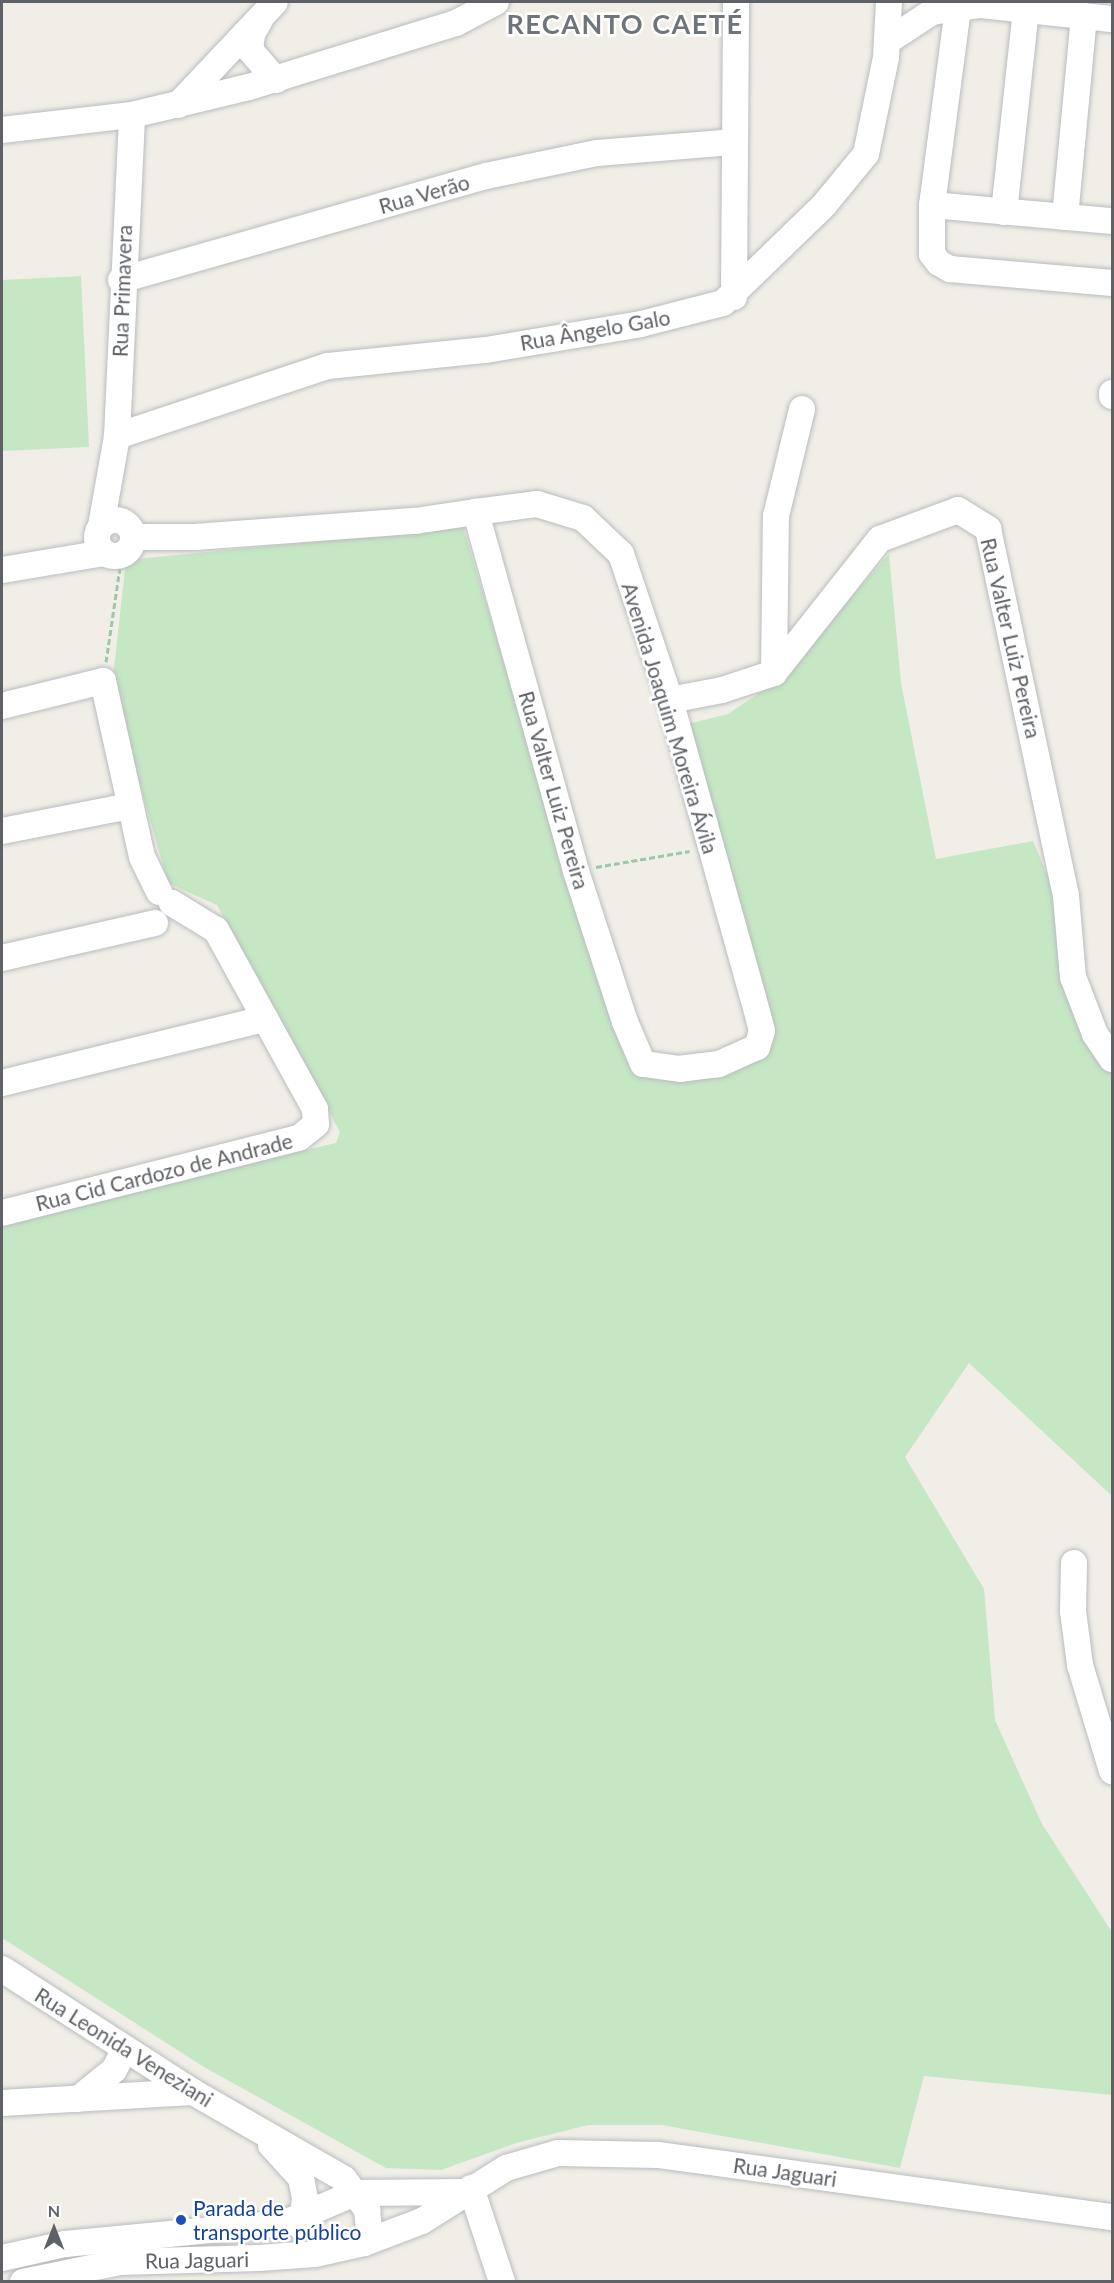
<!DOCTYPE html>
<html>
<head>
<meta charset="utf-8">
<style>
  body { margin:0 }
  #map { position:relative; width:1114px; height:2283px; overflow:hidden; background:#f0eee6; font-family:Lato,sans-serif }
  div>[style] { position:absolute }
  .green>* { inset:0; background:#c5e7c3 }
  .path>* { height:3px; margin-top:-1.5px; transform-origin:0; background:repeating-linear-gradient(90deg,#9cc8a7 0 6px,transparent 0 9px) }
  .roads { filter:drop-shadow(0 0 2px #b9bcc0) drop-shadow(0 0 2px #b9bcc0) }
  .minor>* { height:26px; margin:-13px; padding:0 13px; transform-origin:13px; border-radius:13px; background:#fff }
  .minor>.ring { margin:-13px; padding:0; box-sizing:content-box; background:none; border:26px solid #fff; border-radius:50% }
  .dots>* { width:16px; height:16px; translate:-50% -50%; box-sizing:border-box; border:3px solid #fff; border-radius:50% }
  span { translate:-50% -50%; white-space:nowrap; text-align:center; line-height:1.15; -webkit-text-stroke:5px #fff; paint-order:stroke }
  .street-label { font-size:21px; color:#5e6267 }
  .transit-label { font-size:21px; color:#164399 }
  .left { translate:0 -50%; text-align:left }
  .district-label { font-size:27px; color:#6f7479; font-weight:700; letter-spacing:1.5px }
  .frame { position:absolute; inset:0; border:3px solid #5e6267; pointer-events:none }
  .north { position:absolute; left:24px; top:2199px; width:60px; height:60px; -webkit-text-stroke:4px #fff; paint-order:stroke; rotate:0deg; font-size:16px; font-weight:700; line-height:24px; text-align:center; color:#5e6267 }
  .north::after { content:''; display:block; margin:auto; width:21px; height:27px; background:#5e6267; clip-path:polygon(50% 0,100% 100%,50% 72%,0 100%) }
</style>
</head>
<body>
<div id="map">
  <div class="green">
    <i style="clip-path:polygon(81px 276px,89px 447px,2px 451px,2px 280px)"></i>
    <i style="clip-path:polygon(463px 527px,613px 1022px,632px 1072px,670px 1081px,718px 1074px,764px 1053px,688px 724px,728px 714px,780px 679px,889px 554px,901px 683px,936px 859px,1033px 841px,1057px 898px,1089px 1038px,1112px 1074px,1112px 1496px,969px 1363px,905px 1457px,984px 1589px,995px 1720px,1042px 1824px,1112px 1932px,1112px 2095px,924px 2076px,900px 2168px,662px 2125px,588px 2125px,516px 2143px,441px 2170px,386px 2168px,204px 2067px,2px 1938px,2px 1219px,336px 1143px,340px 1132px,217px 905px,168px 883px,112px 686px,126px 560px)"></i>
  </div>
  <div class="path">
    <i style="left:106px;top:662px;width:96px;rotate:-81.6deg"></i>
    <i style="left:596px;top:867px;width:95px;rotate:-9.7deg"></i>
  </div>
  <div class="roads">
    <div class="minor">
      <i style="left:958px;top:8px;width:199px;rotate:97.5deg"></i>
      <i style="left:932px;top:205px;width:49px;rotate:90deg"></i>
      <i style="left:932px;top:254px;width:11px;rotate:52deg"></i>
      <i style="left:939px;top:263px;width:13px;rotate:29deg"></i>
      <i style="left:950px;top:269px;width:163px;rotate:4.9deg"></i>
      <i style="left:260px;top:20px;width:16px;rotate:120deg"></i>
      <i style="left:252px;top:34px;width:16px;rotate:97deg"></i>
      <i style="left:250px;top:50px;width:40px;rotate:49deg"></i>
      <i style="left:888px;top:41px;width:53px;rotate:-33.4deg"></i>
      <i style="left:932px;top:12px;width:49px;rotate:-8.3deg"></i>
      <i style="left:980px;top:5px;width:133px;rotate:6.1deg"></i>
      <i style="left:178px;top:105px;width:141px;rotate:-46.7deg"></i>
      <i style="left:2px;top:130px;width:131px;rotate:-6.6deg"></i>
      <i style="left:132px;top:115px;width:120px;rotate:-13.5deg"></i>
      <i style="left:249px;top:87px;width:217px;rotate:-17.2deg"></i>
      <i style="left:456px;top:23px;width:45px;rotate:-27.7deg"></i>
      <i style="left:932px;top:205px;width:181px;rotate:5.1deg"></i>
      <i style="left:1004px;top:212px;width:203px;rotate:-83.8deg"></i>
      <i style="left:1065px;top:217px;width:202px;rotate:-84.6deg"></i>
      <i style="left:121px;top:280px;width:380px;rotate:-15.9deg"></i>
      <i style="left:486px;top:176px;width:113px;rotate:-11.7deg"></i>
      <i style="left:597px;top:153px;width:136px;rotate:-4.6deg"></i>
      <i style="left:734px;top:297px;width:295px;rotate:-89.6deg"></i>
      <i style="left:1112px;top:393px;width:3px;rotate:90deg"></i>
      <i style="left:117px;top:436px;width:222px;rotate:-18.4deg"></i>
      <i style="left:328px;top:366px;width:159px;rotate:-5.8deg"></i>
      <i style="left:486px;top:350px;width:157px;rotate:-9.5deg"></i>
      <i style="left:641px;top:324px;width:85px;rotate:-14.4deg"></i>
      <i style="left:723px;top:303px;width:141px;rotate:-44.1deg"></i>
      <i style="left:824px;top:205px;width:66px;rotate:-50.5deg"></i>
      <i style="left:866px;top:154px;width:99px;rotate:-78.3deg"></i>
      <i style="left:886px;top:57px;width:55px;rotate:-86.9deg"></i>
      <i class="ring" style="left:97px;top:520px;width:10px;height:10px"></i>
      <i style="left:101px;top:526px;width:91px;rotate:-79.9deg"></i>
      <i style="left:117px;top:436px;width:321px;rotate:-87.3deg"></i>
      <i style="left:133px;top:541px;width:6px;rotate:-45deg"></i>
      <i style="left:137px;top:537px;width:58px"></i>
      <i style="left:195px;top:537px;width:221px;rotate:-4.2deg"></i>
      <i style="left:415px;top:521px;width:62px;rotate:-8.4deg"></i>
      <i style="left:476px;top:512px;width:62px;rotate:-7.5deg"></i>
      <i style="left:537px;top:504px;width:48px;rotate:16.9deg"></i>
      <i style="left:583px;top:518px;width:52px;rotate:43.5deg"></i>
      <i style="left:621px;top:554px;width:154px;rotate:71.4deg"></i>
      <i style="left:670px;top:700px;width:308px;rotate:74.4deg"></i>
      <i style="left:753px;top:997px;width:35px;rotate:75deg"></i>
      <i style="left:762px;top:1031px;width:17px;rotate:107deg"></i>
      <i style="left:757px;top:1047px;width:42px;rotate:155.9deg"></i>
      <i style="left:719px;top:1064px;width:39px;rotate:173deg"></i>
      <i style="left:680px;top:1069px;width:37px;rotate:-172deg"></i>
      <i style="left:643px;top:1064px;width:46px;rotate:-113.2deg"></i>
      <i style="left:625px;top:1022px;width:159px;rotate:-108deg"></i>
      <i style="left:576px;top:871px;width:373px;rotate:-105.6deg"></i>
      <i style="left:2px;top:570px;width:103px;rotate:-9.5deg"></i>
      <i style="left:774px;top:673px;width:157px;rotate:-89.3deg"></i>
      <i style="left:776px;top:516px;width:110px;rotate:-76.3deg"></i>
      <i style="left:670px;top:700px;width:53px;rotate:-10.9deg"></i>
      <i style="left:722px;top:690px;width:55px;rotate:-18.1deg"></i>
      <i style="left:774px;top:673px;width:171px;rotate:-51.7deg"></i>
      <i style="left:880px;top:539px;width:83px;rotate:-20.4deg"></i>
      <i style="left:958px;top:510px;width:36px;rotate:32deg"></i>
      <i style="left:988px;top:529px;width:375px;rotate:78deg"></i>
      <i style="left:1066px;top:896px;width:81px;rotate:85.1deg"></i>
      <i style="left:1073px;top:977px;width:61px;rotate:68.9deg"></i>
      <i style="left:1095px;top:1034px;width:30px;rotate:56deg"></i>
      <i style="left:2px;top:706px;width:104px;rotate:-13.9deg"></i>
      <i style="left:103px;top:681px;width:180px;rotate:77.5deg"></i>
      <i style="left:142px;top:857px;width:39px;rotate:64deg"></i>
      <i style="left:2px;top:831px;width:129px;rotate:-11.1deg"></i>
      <i style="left:2px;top:958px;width:157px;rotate:-12.9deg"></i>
      <i style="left:2px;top:1083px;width:271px;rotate:-13.7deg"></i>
      <i style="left:2px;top:1213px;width:306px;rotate:-14.2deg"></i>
      <i style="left:299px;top:1138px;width:22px;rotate:-39deg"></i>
      <i style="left:316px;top:1124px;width:15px;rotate:-94deg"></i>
      <i style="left:315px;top:1109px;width:205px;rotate:-118.9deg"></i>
      <i style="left:216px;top:930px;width:52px;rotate:-148.5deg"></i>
      <i style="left:1074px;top:1563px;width:48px;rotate:91.2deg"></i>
      <i style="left:1073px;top:1611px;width:54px;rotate:82.6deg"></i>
      <i style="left:1080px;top:1665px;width:111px;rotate:73.2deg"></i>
      <i style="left:2px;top:1969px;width:227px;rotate:32.8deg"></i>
      <i style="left:193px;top:2092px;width:174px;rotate:29.9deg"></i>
      <i style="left:344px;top:2179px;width:39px;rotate:53deg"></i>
      <i style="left:367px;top:2210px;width:18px;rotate:84deg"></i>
      <i style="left:369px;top:2228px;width:16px;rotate:108deg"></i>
      <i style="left:78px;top:2099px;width:46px;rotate:-38.9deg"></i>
      <i style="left:114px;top:2070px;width:24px;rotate:-62deg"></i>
      <i style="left:2px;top:2103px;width:191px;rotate:-3.3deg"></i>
      <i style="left:271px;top:2145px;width:45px;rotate:47.7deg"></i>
      <i style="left:301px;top:2178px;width:20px;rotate:79deg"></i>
      <i style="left:305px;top:2198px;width:30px;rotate:96deg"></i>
      <i style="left:471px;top:2188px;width:99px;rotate:71.7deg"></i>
      <i style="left:2px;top:2258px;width:65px;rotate:-12.5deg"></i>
      <i style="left:65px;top:2244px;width:221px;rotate:-5.5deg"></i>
      <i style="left:285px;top:2223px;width:76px;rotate:-23.2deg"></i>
      <i style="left:355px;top:2193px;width:110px;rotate:-0.5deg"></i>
      <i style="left:23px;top:2282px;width:99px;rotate:-11.7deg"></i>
      <i style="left:120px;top:2262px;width:139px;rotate:-1.6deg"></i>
      <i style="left:259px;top:2258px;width:56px;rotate:-4.1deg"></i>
      <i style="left:315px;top:2254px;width:50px;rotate:-12.7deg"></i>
      <i style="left:364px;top:2243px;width:62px;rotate:-20.8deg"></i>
      <i style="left:422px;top:2221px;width:99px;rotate:-32.2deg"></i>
      <i style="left:506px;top:2168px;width:54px;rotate:-16.1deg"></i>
      <i style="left:558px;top:2153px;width:100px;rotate:1.1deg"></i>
      <i style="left:658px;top:2155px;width:458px;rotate:7.8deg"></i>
    </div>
  </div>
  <div class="dots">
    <i style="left:181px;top:2220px;background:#1a4fb4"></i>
  </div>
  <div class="street-label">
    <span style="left:424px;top:194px;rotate:-16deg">Rua Verão</span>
    <span style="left:122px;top:291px;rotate:-88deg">Rua Primavera</span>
    <span style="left:595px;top:330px;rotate:-10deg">Rua Ângelo Galo</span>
    <span style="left:1011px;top:638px;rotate:77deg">Rua Valter Luiz Pereira</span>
    <span style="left:670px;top:718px;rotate:73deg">Avenida Joaquim Moreira Ávila</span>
    <span style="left:554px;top:790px;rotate:74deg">Rua Valter Luiz Pereira</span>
    <span style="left:164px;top:1172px;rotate:-14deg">Rua Cid Cardozo de Andrade</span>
    <span style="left:124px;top:2047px;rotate:32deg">Rua Leonida Veneziani</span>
    <span style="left:785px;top:2172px;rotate:8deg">Rua Jaguari</span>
    <span style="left:197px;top:2260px;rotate:-1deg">Rua Jaguari</span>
  </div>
  <div class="transit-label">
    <span class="left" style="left:193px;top:2220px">Parada de<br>transporte público</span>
  </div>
  <div class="district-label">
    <span style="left:625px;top:24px">RECANTO CAETÉ</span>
  </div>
  <div class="frame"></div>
  <div class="north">N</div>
</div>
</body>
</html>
